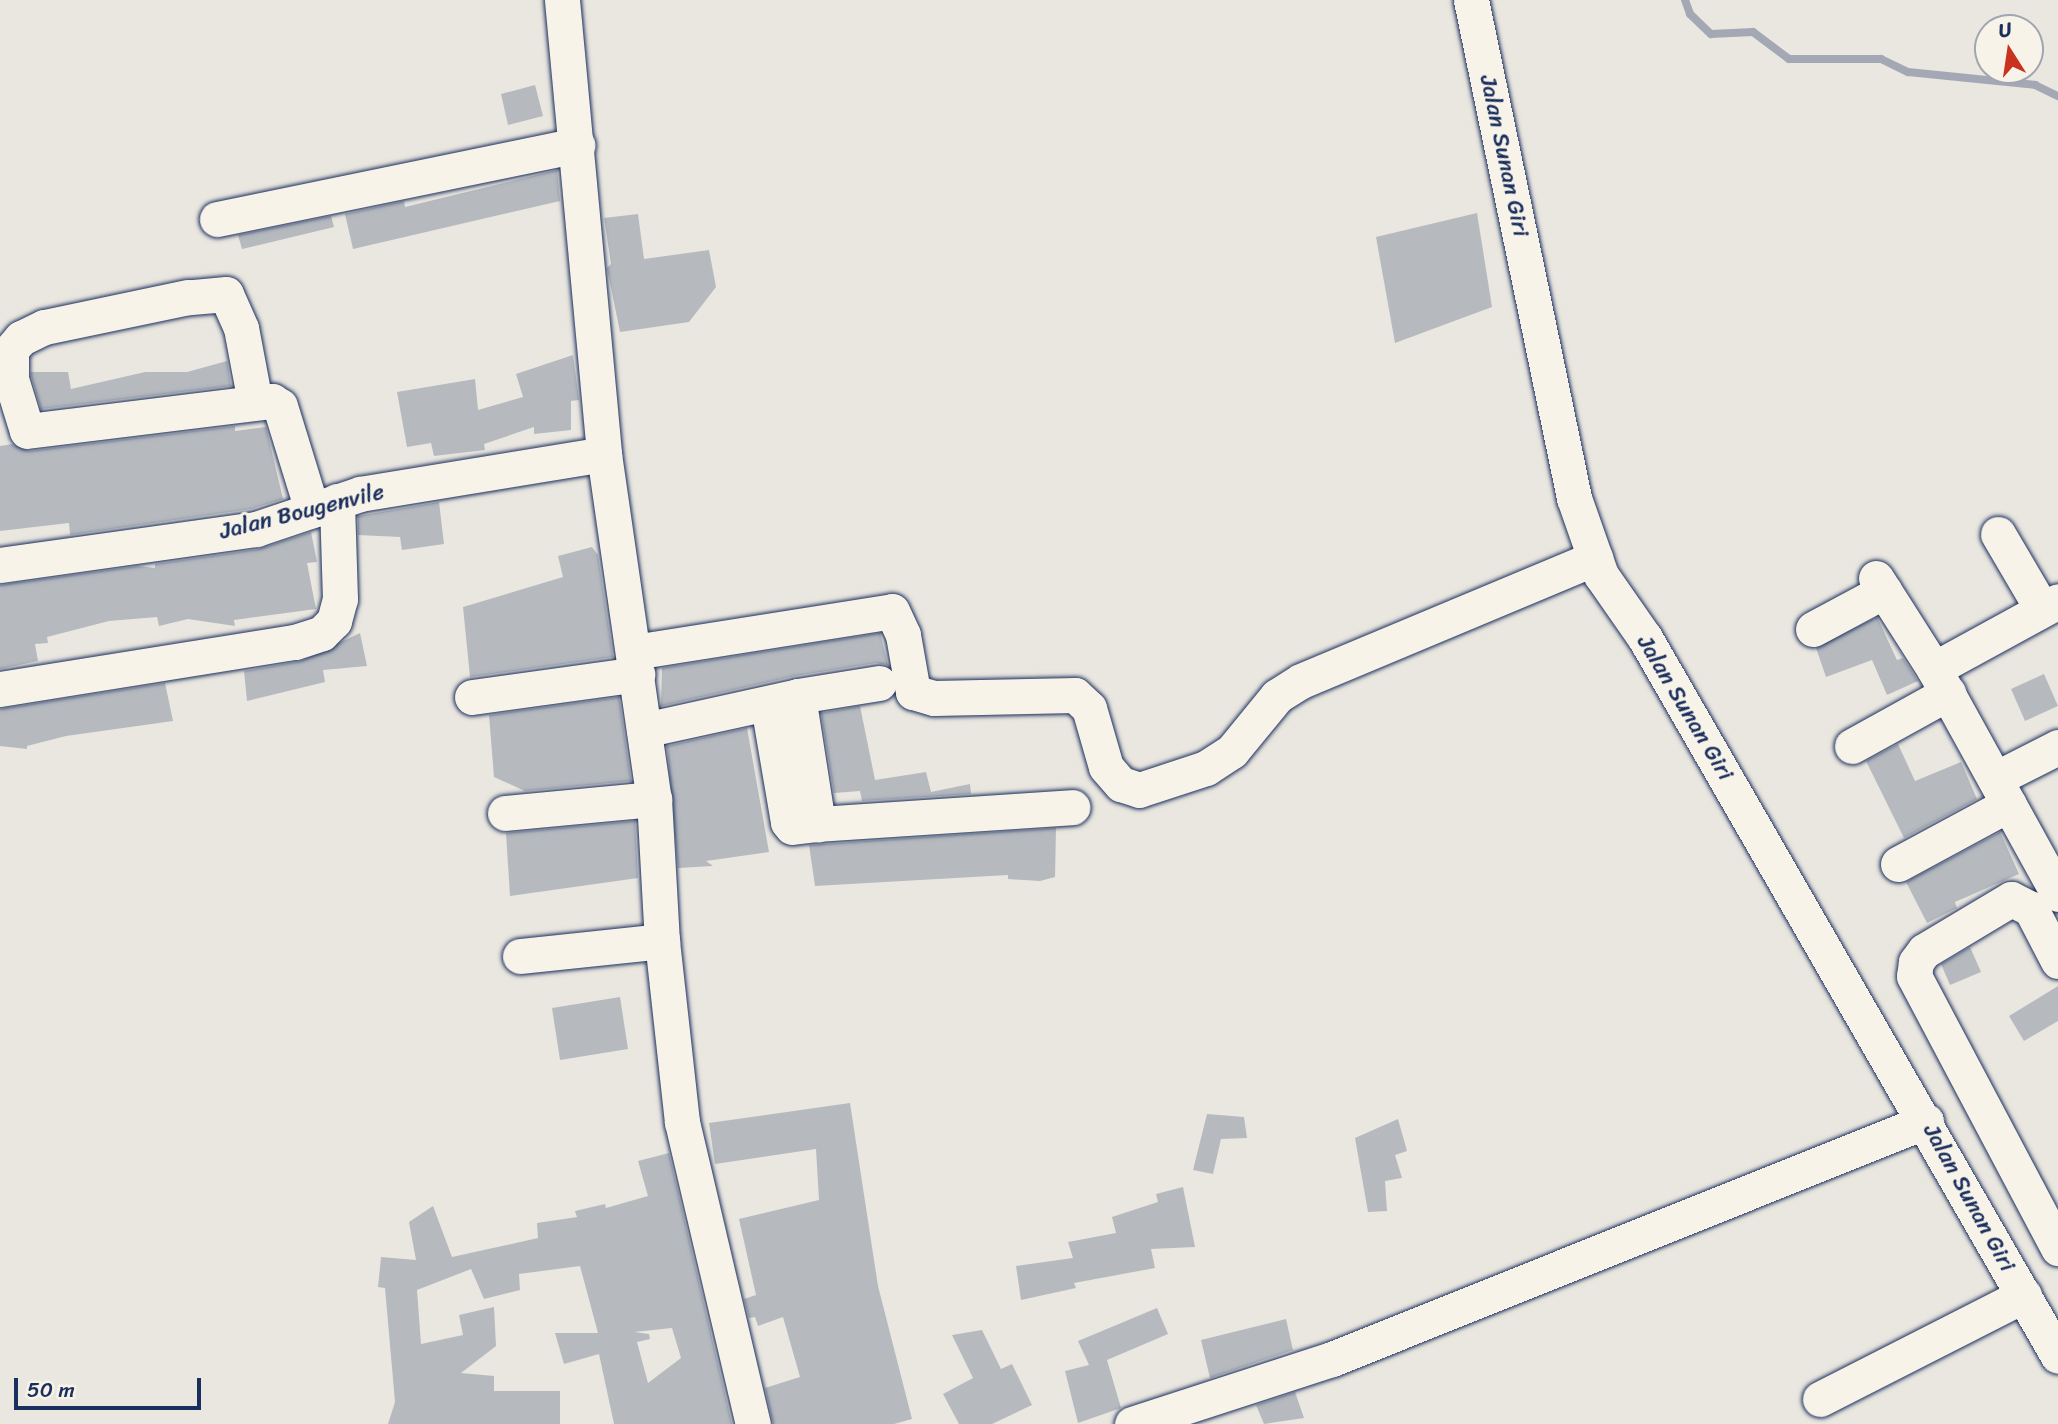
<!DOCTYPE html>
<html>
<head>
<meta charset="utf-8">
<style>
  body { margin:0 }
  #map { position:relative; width:2058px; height:1424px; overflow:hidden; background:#eae7e0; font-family:Sriracha,sans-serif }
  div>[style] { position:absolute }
  .stream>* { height:8px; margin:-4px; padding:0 4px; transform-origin:4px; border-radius:4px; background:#a3a8b4 }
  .building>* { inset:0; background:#b6babf }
  .roads { filter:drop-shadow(0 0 2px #1b2f5e) drop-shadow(0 0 2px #1b2f5e) }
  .minor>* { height:35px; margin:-17.5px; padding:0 17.5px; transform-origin:17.5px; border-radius:17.5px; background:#f7f3e8 }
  span { translate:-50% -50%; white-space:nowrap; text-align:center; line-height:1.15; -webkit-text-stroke:6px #f7f3e8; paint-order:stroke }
  .street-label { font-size:23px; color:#1b2f5e }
  .north { position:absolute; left:1974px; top:14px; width:70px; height:70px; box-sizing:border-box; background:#f7f3e8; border:2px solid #9fa5b1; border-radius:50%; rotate:348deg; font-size:19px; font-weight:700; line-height:28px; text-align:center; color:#1b2f5e }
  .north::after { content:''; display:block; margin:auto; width:24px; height:32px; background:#c8321e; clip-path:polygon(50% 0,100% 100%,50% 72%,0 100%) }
  .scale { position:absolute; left:14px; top:1378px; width:187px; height:32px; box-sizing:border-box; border:4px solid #1b2f5e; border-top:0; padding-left:9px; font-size:21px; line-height:24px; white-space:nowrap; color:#1b2f5e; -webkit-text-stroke:5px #f7f3e8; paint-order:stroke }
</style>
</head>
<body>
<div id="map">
  <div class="stream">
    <i style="left:1685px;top:0;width:15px;rotate:70deg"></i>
    <i style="left:1690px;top:14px;width:29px;rotate:44deg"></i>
    <i style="left:1711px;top:34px;width:42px;rotate:-2.7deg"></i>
    <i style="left:1753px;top:32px;width:45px;rotate:36.9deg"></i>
    <i style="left:1789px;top:59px;width:92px"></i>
    <i style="left:1881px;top:59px;width:30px;rotate:26deg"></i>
    <i style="left:1908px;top:72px;width:128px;rotate:5.8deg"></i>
    <i style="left:2035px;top:85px;width:25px;rotate:26deg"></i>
  </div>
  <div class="building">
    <i style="clip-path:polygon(535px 85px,543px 116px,508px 125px,501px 94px)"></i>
    <i style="clip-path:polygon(557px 170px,560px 201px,353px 249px,345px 214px,404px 201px,405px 207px)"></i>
    <i style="clip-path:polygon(1477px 213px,1492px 307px,1395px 343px,1376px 237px)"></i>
    <i style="clip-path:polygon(638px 214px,644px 259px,709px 250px,716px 287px,689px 322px,620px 332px,607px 268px,611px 264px,604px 218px)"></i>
    <i style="clip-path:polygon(331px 216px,334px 227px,242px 249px,238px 235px)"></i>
    <i style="clip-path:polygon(573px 355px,579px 400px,571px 401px,571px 430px,534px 434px,534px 427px,484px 444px,485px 450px,434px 456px,431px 443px,407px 447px,397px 392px,475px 379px,478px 410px,523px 397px,516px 374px)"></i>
    <i style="clip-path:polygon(227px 361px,231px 386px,41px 409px,31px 376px,31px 372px,68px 372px,71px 389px,145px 372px,187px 372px)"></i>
    <i style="clip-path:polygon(235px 426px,235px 431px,266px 427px,283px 499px,251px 509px,70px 535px,69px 523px,0 531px,0 446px,12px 444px,29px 451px)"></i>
    <i style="clip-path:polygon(439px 502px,444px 544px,402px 550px,400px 537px,358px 535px,358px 516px)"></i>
    <i style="clip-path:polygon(311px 532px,317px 562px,307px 563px,316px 609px,234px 620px,235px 626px,188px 619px,159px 626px,157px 617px,109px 621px,47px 637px,48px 643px,35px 644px,38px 661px,0 669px,0 585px,138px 566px,155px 568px,155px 564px,259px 549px)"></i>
    <i style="clip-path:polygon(592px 547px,598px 555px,613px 657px,470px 677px,463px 607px,563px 577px,558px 556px)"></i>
    <i style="clip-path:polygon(1877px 617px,1897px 660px,1903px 658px,1918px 681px,1887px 695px,1872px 660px,1826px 677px,1816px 648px)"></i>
    <i style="clip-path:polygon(360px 633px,367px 666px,323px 670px,325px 682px,247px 701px,244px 671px,301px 661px)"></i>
    <i style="clip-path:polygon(880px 633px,888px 665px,876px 663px,795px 676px,661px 706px,662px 668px)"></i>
    <i style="clip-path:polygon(2044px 674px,2058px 706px,2025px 721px,2011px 689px)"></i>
    <i style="clip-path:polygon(165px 683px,173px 721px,66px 736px,27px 746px,27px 749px,0 746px,0 709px)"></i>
    <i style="clip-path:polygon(619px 697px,631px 781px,525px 791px,494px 777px,489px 715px)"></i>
    <i style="clip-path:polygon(860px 706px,875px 780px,926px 772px,931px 792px,970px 784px,971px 794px,862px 801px,860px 791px,834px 793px,821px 713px)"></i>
    <i style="clip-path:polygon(747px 728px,769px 852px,706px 861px,713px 866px,678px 868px,667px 746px)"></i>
    <i style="clip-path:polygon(1898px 744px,1915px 781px,1961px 762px,1977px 799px,1904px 838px,1866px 761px)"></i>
    <i style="clip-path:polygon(635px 821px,638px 878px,510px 896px,506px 833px)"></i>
    <i style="clip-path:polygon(1056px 828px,1055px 877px,1040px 881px,1008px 879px,1008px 875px,815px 886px,809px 845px)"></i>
    <i style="clip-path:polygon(2000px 832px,2019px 874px,1955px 902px,1957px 908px,1927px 923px,1906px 882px)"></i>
    <i style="clip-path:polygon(1970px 947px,1981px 972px,1950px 985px,1941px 964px)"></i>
    <i style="clip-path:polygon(2058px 986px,2058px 1021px,2024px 1041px,2009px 1016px)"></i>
    <i style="clip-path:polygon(620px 997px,628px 1049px,560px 1060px,552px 1008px)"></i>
    <i style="clip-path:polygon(850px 1103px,878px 1286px,912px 1419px,894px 1424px,773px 1424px,765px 1388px,800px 1377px,783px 1317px,758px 1326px,755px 1317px,749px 1318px,744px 1299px,756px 1295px,739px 1219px,819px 1200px,816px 1149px,715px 1164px,709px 1123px)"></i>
    <i style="clip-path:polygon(1207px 1114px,1244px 1117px,1247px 1138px,1221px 1139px,1213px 1174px,1193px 1170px)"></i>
    <i style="clip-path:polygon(1398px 1119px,1407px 1151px,1395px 1155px,1402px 1178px,1385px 1181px,1387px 1211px,1368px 1212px,1355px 1138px)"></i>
    <i style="clip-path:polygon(evenodd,669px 1153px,732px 1424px,614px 1424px,599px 1354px,564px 1364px,555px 1333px,598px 1333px,580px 1266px,519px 1274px,520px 1290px,484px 1299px,471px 1269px,417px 1290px,421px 1344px,463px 1335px,459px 1315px,494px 1307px,496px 1346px,461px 1373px,494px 1376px,494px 1391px,560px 1391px,560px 1424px,388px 1424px,395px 1402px,385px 1288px,378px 1287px,381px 1257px,416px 1260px,409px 1222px,433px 1206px,452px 1257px,538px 1238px,537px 1223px,577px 1217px,575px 1211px,605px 1204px,606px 1208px,648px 1196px,638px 1161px,669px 1153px,672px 1328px,681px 1358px,648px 1383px,637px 1342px,650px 1339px,649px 1334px,634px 1332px,672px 1328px)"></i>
    <i style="clip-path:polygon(1183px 1187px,1195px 1247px,1151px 1249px,1155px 1268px,1074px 1283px,1076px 1288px,1021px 1300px,1016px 1266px,1073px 1258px,1068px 1242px,1116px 1233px,1112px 1217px,1158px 1202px,1156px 1194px)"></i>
    <i style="clip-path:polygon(1157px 1308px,1168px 1334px,1107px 1360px,1121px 1408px,1078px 1423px,1065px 1371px,1089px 1365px,1078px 1341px)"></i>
    <i style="clip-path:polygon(1286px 1319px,1293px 1350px,1210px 1378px,1201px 1340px)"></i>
    <i style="clip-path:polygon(982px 1330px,1001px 1369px,1012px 1364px,1032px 1405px,992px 1424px,959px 1424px,943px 1394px,973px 1378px,952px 1335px)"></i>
    <i style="clip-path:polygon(1295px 1392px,1304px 1418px,1264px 1424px,1256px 1405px)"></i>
  </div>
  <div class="roads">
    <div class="minor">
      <i style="left:562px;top:0;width:456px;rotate:84.7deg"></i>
      <i style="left:604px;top:454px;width:349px;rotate:81.8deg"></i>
      <i style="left:654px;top:799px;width:142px;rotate:86.8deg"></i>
      <i style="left:662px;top:941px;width:182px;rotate:83.7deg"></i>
      <i style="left:682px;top:1122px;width:310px;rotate:76.8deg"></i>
      <i style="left:1471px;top:0;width:509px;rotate:78.31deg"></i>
      <i style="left:1574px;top:498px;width:82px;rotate:70.7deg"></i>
      <i style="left:1601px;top:575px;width:77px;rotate:55.1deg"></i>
      <i style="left:1645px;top:638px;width:828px;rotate:60.09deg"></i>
      <i style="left:217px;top:219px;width:368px;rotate:-11.6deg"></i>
      <i style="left:255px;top:402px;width:75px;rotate:-100.7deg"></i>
      <i style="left:241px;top:328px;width:37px;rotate:-114deg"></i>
      <i style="left:226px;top:294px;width:38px;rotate:175deg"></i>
      <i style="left:188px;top:297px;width:147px;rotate:168.2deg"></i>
      <i style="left:44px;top:327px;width:25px;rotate:154deg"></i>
      <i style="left:21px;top:338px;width:16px;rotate:130deg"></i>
      <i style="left:11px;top:350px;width:29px;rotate:90deg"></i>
      <i style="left:11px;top:379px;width:54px;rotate:72.9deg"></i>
      <i style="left:27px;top:431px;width:247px;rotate:-7deg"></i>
      <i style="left:272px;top:401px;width:9px;rotate:32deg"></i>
      <i style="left:280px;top:406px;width:109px;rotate:72.9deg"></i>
      <i style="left:1998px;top:534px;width:87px;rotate:59.6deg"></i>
      <i style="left:0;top:565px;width:259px;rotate:-8deg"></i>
      <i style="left:256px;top:529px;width:110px;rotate:-18.6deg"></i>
      <i style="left:360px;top:494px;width:247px;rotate:-9.3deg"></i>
      <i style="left:1876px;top:578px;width:108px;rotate:57.5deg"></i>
      <i style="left:1934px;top:669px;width:257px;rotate:61.1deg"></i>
      <i style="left:1813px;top:629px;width:81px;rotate:-28.2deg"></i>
      <i style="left:634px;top:652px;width:261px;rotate:-9deg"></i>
      <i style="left:892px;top:611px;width:26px;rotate:65deg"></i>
      <i style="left:903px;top:635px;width:58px;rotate:80deg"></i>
      <i style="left:913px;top:692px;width:22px;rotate:16deg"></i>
      <i style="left:934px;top:698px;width:141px;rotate:-1.2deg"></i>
      <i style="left:1075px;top:695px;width:19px;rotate:43deg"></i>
      <i style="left:1089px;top:708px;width:61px;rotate:73.9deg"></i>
      <i style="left:1106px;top:767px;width:23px;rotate:49deg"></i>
      <i style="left:1121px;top:784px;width:19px;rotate:18deg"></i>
      <i style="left:1139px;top:790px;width:71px;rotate:-18.2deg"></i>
      <i style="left:1206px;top:768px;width:31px;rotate:-33deg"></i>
      <i style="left:1232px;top:751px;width:71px;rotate:-50.7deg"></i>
      <i style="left:1277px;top:696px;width:28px;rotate:-32deg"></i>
      <i style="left:1301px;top:681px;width:319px;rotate:-22.7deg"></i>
      <i style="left:1934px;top:669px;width:141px;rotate:-28.7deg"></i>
      <i style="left:0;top:689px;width:299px;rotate:-9.1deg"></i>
      <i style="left:295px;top:642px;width:28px;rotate:-18deg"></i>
      <i style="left:322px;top:633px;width:17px;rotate:-45deg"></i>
      <i style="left:334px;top:621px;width:23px;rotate:-75deg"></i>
      <i style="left:340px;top:599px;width:98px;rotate:-91.8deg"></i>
      <i style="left:798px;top:696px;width:82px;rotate:-9.1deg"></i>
      <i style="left:472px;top:697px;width:167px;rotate:-7.9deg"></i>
      <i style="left:768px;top:705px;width:119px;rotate:80.3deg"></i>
      <i style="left:788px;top:822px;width:6px;rotate:51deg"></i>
      <i style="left:792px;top:827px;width:26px;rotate:-7deg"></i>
      <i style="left:644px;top:730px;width:158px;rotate:-12.4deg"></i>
      <i style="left:798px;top:696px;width:130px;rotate:81.1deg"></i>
      <i style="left:818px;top:824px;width:255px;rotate:-3.8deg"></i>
      <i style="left:1852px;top:746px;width:110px;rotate:-28.9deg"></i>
      <i style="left:1995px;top:779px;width:71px;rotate:-26.9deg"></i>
      <i style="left:505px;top:813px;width:150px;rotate:-5.4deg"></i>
      <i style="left:1898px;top:864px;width:126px;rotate:-28.4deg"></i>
      <i style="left:520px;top:956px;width:143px;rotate:-6deg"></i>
      <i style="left:2058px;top:961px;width:59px;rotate:-117.4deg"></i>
      <i style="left:2031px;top:909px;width:22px;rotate:-153deg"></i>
      <i style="left:2011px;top:899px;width:101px;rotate:149.1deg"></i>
      <i style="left:1924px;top:951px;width:14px;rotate:126deg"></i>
      <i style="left:1916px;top:962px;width:14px;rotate:98deg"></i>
      <i style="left:1914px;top:976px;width:308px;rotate:62.1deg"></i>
      <i style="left:1820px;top:1399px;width:229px;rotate:-27deg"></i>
      <i style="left:1132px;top:1424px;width:210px;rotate:-18deg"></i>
      <i style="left:1332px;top:1359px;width:640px;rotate:-21.83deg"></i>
    </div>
  </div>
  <div class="street-label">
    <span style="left:1504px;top:156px;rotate:78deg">Jalan Sunan Giri</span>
    <span style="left:302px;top:512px;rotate:-14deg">Jalan Bougenvile</span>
    <span style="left:1685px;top:708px;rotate:59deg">Jalan Sunan Giri</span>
    <span style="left:1969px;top:1198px;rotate:61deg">Jalan Sunan Giri</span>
  </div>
  <div class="north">U</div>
  <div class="scale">50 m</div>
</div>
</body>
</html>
